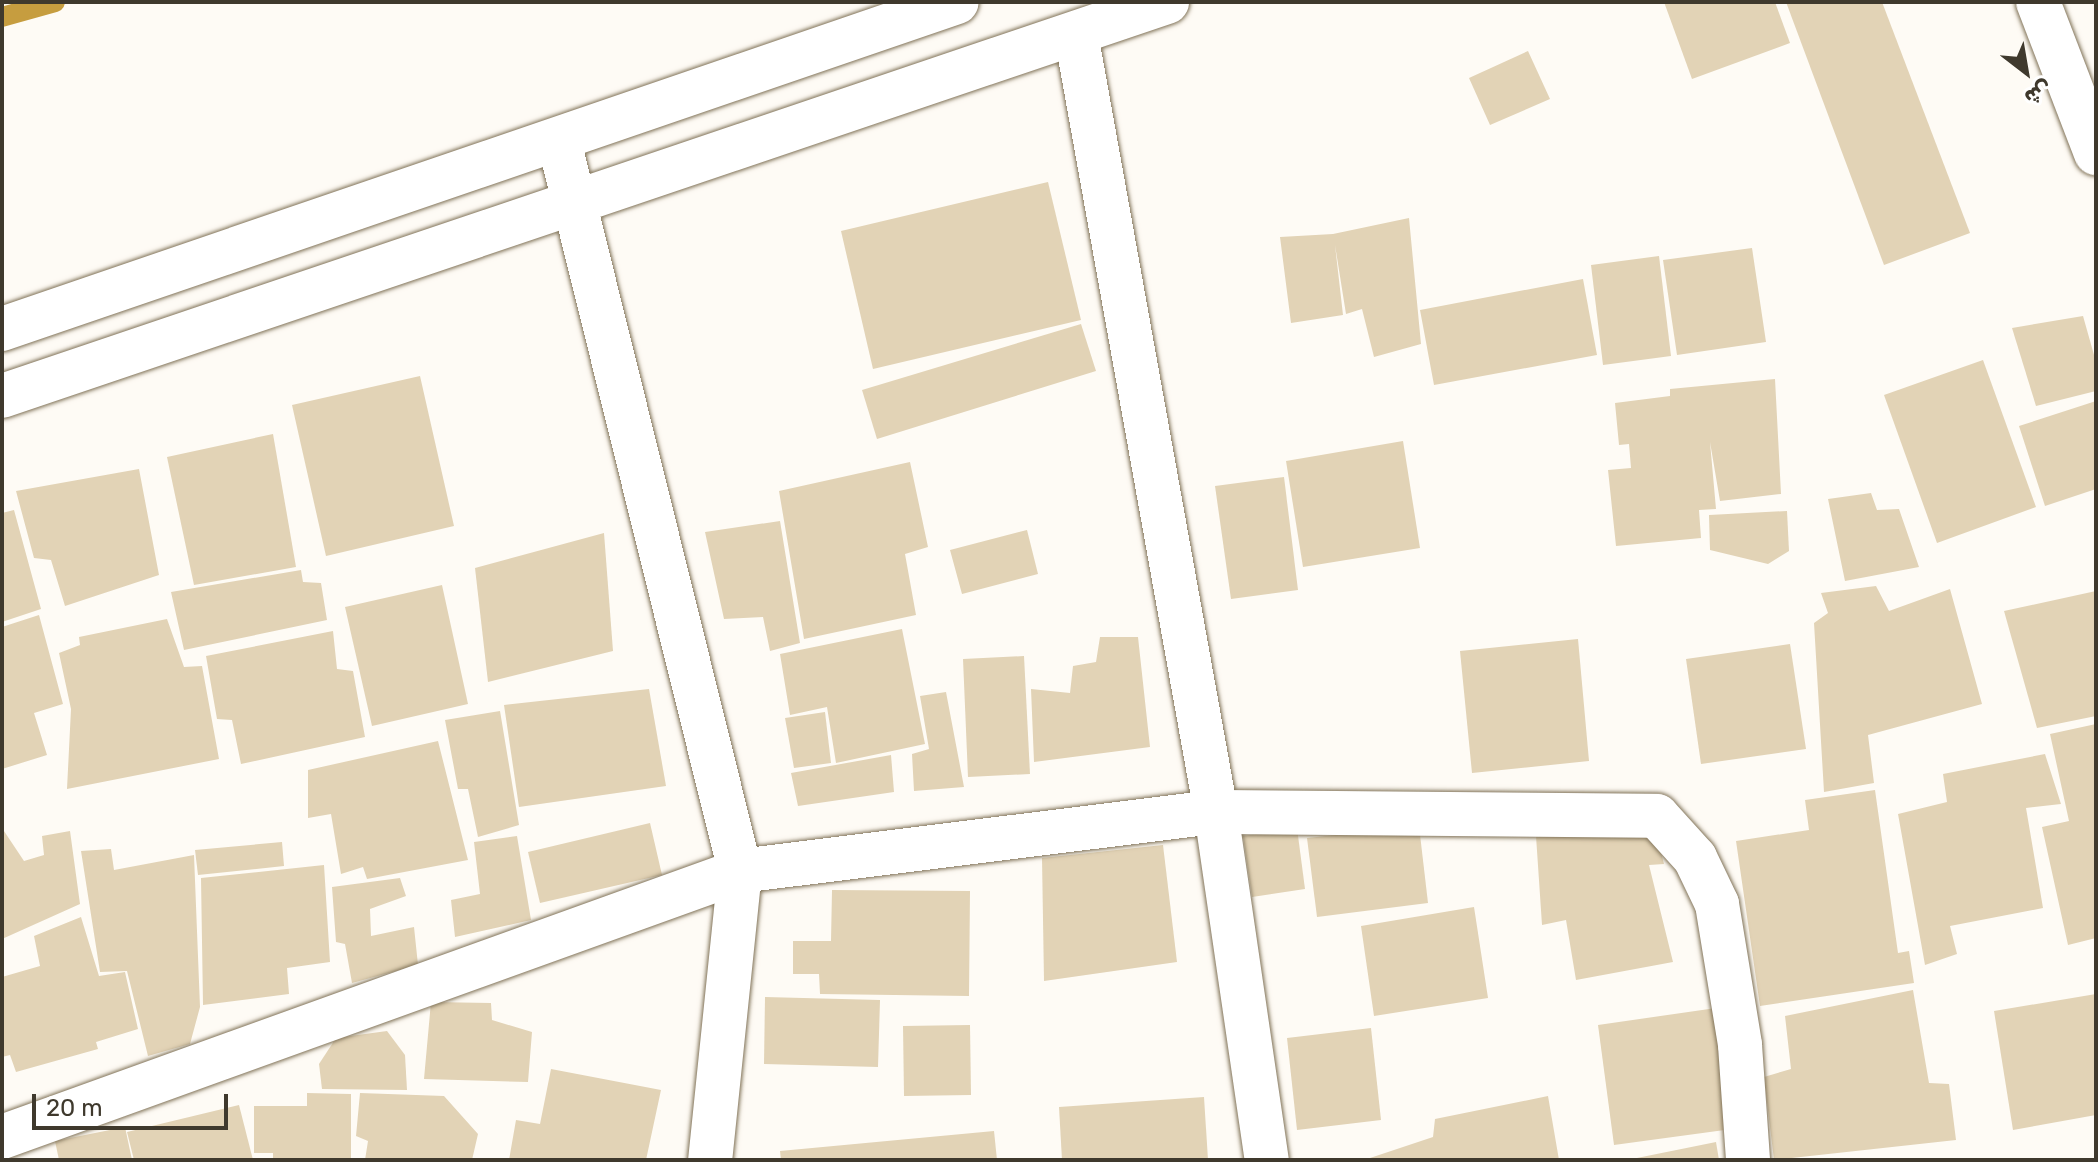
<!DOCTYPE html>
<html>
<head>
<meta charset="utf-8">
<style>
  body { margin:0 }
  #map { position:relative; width:2098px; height:1162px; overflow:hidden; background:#fefbf5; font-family:Rubik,"Noto Sans Arabic",sans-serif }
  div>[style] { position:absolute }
  .stream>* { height:20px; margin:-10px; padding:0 10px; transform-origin:10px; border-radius:10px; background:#c69d3f }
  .building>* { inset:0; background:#e2d3b6 }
  .roads { filter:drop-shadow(0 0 2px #817358) drop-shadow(0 0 2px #817358) }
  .minor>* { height:44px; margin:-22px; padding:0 22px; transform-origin:22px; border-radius:22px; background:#fff }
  span { translate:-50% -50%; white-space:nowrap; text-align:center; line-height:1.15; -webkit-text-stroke:8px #fff; paint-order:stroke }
  .frame { position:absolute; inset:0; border:4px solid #3f392d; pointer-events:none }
  .north { position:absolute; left:1986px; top:32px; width:80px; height:80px; -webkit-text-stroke:6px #fff; paint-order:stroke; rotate:149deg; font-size:22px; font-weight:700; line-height:32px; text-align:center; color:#3f392d }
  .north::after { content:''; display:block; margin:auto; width:28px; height:36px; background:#3f392d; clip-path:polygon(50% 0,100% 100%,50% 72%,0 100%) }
  .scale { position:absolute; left:32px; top:1094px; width:196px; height:36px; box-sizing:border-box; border:4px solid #3f392d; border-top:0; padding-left:10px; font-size:24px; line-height:28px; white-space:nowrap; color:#3f392d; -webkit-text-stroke:6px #fff; paint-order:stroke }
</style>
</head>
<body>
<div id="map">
  <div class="stream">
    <i style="left:2px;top:17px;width:55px;rotate:-15.8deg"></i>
  </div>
  <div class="building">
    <i style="clip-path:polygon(1664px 2px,1775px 2px,1790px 43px,1692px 79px)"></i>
    <i style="clip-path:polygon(1786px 2px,1882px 2px,1970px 233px,1884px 265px)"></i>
    <i style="clip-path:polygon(1528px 51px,1550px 99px,1490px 125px,1469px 78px)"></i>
    <i style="clip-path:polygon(1048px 182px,1081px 320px,873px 369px,841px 231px)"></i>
    <i style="clip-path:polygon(1409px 218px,1421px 344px,1374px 357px,1362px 309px,1346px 314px,1335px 245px,1343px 315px,1291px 323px,1280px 237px,1333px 234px)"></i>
    <i style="clip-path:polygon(1752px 248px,1766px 342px,1677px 355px,1663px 260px)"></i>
    <i style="clip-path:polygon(1659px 256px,1671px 356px,1603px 365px,1591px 265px)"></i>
    <i style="clip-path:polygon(1583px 279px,1597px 355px,1434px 385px,1420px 310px)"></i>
    <i style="clip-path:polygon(2083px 316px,2096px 362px,2096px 391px,2036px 406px,2012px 328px)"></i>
    <i style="clip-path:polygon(1081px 324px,1096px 371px,877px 439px,862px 390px)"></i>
    <i style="clip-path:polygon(1983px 360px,2036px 507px,1937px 543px,1884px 395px)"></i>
    <i style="clip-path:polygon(420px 376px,454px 526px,326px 556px,292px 405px)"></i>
    <i style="clip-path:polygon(1775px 379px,1781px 494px,1720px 501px,1710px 442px,1716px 509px,1699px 510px,1701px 538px,1616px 546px,1608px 470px,1631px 468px,1629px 444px,1619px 445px,1615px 403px,1670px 396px,1670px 389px)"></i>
    <i style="clip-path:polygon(2096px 401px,2096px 489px,2045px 506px,2019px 426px)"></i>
    <i style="clip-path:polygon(273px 434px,296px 567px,194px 585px,167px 457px)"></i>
    <i style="clip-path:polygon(1403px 441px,1420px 548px,1303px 567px,1286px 461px)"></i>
    <i style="clip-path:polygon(910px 462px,928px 547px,905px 554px,916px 615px,804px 639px,779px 491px)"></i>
    <i style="clip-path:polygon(139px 469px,159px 575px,65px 606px,51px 560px,34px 558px,16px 491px)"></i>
    <i style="clip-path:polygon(1284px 477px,1298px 590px,1231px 599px,1215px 486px)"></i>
    <i style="clip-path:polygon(1871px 493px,1877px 510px,1899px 509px,1919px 567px,1845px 581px,1828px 499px)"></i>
    <i style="clip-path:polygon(14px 510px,41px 609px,2px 622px,2px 513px)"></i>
    <i style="clip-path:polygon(1787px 511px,1789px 551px,1768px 564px,1710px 550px,1709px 515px)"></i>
    <i style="clip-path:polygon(780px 521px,800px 643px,770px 651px,763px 617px,724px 619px,705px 532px)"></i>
    <i style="clip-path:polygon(1027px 530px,1038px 574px,962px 594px,950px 550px)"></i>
    <i style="clip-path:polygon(604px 533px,613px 651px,488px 682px,475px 568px)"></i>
    <i style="clip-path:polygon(301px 570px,303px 582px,321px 583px,327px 620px,184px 650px,171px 592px)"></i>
    <i style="clip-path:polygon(442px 585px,468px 704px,372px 726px,345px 607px)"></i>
    <i style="clip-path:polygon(1876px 586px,1889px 611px,1950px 589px,1982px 704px,1868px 735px,1874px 783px,1824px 792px,1814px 623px,1828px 613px,1821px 593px)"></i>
    <i style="clip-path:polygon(2096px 591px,2096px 716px,2037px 728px,2004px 611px)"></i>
    <i style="clip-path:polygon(39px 615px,63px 704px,34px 713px,47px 755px,2px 769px,2px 627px)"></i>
    <i style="clip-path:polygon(167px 619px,184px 667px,202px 666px,219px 759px,67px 789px,71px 709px,59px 653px,80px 645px,79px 637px)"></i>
    <i style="clip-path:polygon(902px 629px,925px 744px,836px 763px,827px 707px,790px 715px,780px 654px)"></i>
    <i style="clip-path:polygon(333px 631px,337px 669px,353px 671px,365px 737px,241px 764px,232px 720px,217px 719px,206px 656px)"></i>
    <i style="clip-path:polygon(1100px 637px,1138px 637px,1150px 747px,1034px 762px,1031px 689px,1070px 693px,1073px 666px,1096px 662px)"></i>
    <i style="clip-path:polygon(1578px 639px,1589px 761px,1472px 773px,1460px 651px)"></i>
    <i style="clip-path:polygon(1790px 644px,1806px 749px,1701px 764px,1686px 659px)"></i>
    <i style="clip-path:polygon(1024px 656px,1030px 774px,968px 777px,963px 659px)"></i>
    <i style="clip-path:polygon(649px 689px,666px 786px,519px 807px,504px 705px)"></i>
    <i style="clip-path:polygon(946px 692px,964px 787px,914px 791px,912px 754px,929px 749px,920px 696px)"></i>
    <i style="clip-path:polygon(500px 711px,519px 825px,478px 837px,468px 789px,458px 789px,445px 720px)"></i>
    <i style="clip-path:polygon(825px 712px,831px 763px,794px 768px,785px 718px)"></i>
    <i style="clip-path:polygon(2096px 724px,2096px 938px,2068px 945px,2042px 827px,2069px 821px,2050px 734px)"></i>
    <i style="clip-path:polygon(438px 741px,468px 860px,367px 879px,363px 867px,341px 874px,331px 814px,308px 818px,308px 770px)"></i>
    <i style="clip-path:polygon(2045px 754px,2061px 804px,2026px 808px,2043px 908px,1950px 926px,1957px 954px,1925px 965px,1898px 814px,1947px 802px,1943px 774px)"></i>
    <i style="clip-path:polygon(891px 755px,894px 792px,798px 806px,791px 773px)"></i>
    <i style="clip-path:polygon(1875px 790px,1898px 953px,1909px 951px,1914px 983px,1760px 1006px,1736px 841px,1809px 830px,1805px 800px)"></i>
    <i style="clip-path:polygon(650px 823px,662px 875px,540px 903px,528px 852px)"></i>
    <i style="clip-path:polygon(1419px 826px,1428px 903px,1317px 917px,1307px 838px)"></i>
    <i style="clip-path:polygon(1654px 826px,1664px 864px,1649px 865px,1673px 962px,1576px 980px,1566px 920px,1542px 925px,1536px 836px)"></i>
    <i style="clip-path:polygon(2px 828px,24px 861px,44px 855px,42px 836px,70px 831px,80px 904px,2px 939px)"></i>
    <i style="clip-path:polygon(1297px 828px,1305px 889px,1252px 897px,1243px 836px)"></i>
    <i style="clip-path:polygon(517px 836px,531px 920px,455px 937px,451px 900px,480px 894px,474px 842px)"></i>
    <i style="clip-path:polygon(282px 842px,284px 866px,198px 875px,195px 850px)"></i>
    <i style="clip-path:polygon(1163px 845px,1177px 962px,1044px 981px,1042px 858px)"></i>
    <i style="clip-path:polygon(111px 849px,114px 870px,194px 855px,200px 1007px,190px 1044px,148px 1056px,127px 971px,100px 972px,81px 851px)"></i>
    <i style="clip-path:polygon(324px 865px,330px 962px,287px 968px,289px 994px,203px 1005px,201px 878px)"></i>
    <i style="clip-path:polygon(400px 878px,406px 896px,370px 909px,371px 936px,414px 927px,418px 965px,352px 983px,345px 944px,336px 942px,332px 887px)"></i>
    <i style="clip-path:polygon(832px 890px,970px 891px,969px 996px,820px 994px,819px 974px,793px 974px,793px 941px,831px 941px)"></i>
    <i style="clip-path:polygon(1474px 907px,1488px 998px,1374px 1016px,1361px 926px)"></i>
    <i style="clip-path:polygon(81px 917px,99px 976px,125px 972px,138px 1029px,96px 1042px,98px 1049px,16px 1072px,10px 1055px,2px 1057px,2px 977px,40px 966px,34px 936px)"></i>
    <i style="clip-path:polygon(1913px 990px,1929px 1083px,1949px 1084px,1956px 1140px,1774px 1160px,1764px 1077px,1791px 1069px,1785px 1016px)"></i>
    <i style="clip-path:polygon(2096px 994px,2096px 1115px,2013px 1130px,1994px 1011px)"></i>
    <i style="clip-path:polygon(765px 997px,880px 1000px,878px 1067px,764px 1064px)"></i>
    <i style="clip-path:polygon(431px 1002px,491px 1003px,492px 1020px,532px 1032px,528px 1082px,424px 1079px)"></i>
    <i style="clip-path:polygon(1716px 1008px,1732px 1129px,1614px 1145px,1598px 1025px)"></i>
    <i style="clip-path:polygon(970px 1025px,971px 1095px,904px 1096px,903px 1026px)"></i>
    <i style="clip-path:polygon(1371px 1028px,1381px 1120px,1297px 1130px,1287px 1038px)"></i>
    <i style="clip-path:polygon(387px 1031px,405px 1055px,407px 1090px,322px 1089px,319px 1064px,336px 1038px)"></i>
    <i style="clip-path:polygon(551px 1069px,661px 1090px,646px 1160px,509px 1160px,516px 1120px,540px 1124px)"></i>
    <i style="clip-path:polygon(307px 1093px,351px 1094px,351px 1160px,273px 1160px,273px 1153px,254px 1153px,254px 1106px,307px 1106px)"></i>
    <i style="clip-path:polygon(360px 1093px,444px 1096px,478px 1134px,472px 1160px,365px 1160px,368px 1141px,356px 1136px)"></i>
    <i style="clip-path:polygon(1548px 1096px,1559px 1160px,1364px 1160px,1433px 1137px,1435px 1119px)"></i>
    <i style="clip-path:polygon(1204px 1097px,1208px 1160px,1062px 1160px,1059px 1107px)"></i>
    <i style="clip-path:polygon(239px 1105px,253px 1160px,134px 1160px,127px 1132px)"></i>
    <i style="clip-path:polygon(125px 1127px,132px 1160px,59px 1160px,55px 1141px)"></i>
    <i style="clip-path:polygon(994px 1131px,997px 1160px,781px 1160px,780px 1151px)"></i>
    <i style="clip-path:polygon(1716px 1142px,1719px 1160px,1632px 1160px,1632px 1159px)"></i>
  </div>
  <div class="roads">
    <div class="minor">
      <i style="left:2038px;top:2px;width:162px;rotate:69deg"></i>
      <i style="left:1076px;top:34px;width:790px;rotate:79.8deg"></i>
      <i style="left:1216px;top:812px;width:352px;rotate:81.7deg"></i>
      <i style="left:559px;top:141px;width:752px;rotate:76.07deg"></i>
      <i style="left:740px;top:871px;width:291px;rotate:95.9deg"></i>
      <i style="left:2px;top:329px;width:1009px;rotate:-18.9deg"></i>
      <i style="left:2px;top:396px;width:1230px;rotate:-18.69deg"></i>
      <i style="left:2px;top:1137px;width:784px;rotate:-19.82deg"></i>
      <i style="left:740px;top:871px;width:480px;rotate:-7.1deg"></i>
      <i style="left:1216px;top:812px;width:441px;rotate:0.5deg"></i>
      <i style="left:1657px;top:816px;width:57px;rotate:47.9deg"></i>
      <i style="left:1695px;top:858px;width:51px;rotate:64.4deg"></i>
      <i style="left:1717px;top:904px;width:143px;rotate:80.7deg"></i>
      <i style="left:1740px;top:1045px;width:115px;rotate:86deg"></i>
    </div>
  </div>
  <div class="frame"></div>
  <div class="north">ش</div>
  <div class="scale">20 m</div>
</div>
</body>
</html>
